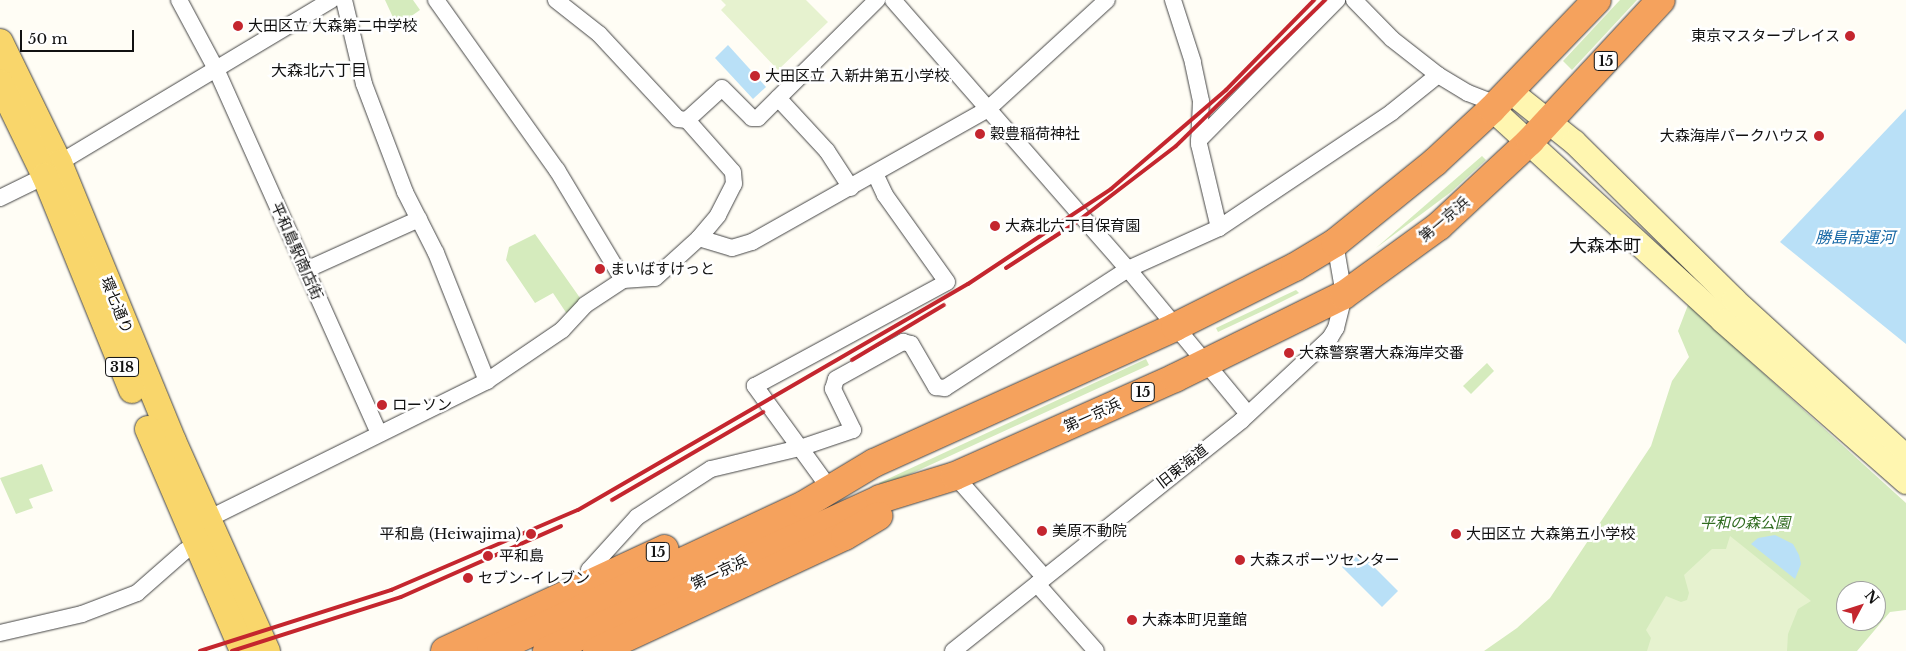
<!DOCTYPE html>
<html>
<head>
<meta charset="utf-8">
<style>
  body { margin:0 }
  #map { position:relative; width:1906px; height:651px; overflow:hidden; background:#fffdf5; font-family:"Libre Baskerville","Noto Sans JP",serif }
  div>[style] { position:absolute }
  .green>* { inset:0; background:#d5ebbd }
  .pitch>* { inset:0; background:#e6f2cf }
  .water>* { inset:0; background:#b9e0f7 }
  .roads { filter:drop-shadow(0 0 1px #444) drop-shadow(0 0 1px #444) }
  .street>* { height:16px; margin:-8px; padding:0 8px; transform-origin:8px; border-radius:8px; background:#fff }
  .secondary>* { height:24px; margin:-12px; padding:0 12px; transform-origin:12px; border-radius:12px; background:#fff6b0 }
  .primary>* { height:26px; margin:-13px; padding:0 13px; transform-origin:13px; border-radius:13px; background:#f9d66b }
  .highway>* { height:28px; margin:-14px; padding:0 14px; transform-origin:14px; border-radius:14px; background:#f5a25d }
  .rail>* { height:4px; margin:-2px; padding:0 2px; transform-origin:2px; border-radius:2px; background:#c4262e }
  .dots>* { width:14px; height:14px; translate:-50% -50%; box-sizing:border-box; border:2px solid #fff; border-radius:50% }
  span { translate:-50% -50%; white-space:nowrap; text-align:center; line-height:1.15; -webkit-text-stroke:5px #fff; paint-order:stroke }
  .shield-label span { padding:1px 4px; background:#fff; border:1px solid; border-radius:4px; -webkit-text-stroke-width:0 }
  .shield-label { font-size:14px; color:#111; font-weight:700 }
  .poi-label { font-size:15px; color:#111 }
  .left { translate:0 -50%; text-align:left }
  .right { translate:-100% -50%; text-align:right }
  .street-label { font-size:15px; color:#111 }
  .park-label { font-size:15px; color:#2f6b1f; font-style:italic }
  .neighbourhood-label { font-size:16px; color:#111 }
  .water-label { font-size:16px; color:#1768a6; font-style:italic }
  .quarter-label { font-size:18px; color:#111 }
  .north { position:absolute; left:1836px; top:581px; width:50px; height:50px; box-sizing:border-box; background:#fff; border:1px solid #a0a0a0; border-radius:50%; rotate:50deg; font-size:14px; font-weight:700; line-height:20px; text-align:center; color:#111 }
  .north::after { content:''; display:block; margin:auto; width:18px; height:22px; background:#c4262e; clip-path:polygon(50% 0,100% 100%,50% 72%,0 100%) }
  .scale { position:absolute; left:20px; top:30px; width:114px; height:22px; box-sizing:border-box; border:2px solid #111; border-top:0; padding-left:6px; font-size:15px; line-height:18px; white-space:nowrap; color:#111; -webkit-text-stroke:4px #fff; paint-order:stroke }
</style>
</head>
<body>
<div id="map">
  <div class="green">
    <i style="clip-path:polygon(385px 0,413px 0,420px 10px,397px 26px)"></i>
    <i style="clip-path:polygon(1620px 0,1637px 0,1572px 70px,1563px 61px)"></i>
    <i style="clip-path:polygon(1482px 156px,1486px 160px,1451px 192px,1376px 248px)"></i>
    <i style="clip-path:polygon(535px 234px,585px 305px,571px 320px,553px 293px,535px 303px,506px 260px,509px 247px)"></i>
    <i style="clip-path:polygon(1296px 290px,1299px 293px,1267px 309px,1218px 332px,1216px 328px)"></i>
    <i style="clip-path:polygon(evenodd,1688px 305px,1906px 503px,1906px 610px,1890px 612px,1857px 651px,1484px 651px,1517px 628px,1550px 598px,1651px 446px,1672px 381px,1689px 357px,1678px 331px,1688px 305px,1846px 591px,1876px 591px,1876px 621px,1846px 621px,1846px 591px)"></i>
    <i style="clip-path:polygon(1146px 359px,1149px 365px,882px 487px,879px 483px)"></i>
    <i style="clip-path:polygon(1487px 363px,1494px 371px,1471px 394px,1463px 386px)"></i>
    <i style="clip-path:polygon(42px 464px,53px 491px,29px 499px,33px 508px,16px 514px,0 478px)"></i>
  </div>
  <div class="pitch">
    <i style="clip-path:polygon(721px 0,806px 0,828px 22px,778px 70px,721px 10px,726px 5px)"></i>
    <i style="clip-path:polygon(1730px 536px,1811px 601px,1798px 609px,1788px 634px,1787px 651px,1647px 651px,1651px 638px,1646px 630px,1666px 596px,1681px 602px,1687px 600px,1689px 593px,1684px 575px,1712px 549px,1726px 549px)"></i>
  </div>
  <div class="water">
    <i style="clip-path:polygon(728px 45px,766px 87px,753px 99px,715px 58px)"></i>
    <i style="clip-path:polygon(1906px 109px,1906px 344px,1780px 242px)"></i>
    <i style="clip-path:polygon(1775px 535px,1793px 544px,1799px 555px,1801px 564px,1795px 579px,1751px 544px,1758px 538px)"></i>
    <i style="clip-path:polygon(1358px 551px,1398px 591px,1382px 607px,1342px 567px)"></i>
  </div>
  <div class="roads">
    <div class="street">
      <i style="left:179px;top:0;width:78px;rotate:61.8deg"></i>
      <i style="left:216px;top:69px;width:399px;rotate:65.9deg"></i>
      <i style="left:344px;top:0;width:86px;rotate:76.6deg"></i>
      <i style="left:364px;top:84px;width:116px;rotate:69.2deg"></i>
      <i style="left:405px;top:192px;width:68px;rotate:63.1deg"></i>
      <i style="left:436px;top:253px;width:138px;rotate:68.3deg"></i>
      <i style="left:436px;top:0;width:209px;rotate:54.6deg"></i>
      <i style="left:557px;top:170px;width:128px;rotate:59deg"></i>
      <i style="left:893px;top:0;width:357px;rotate:48.9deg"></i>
      <i style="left:1128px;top:269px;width:188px;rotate:50.4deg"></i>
      <i style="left:1354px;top:0;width:54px;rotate:45.7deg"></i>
      <i style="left:1392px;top:39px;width:58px;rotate:38deg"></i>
      <i style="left:1438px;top:75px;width:35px;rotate:31deg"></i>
      <i style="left:1468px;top:93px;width:31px;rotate:21deg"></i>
      <i style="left:778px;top:98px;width:72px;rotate:47.2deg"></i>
      <i style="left:827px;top:151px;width:44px;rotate:57deg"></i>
      <i style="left:687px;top:120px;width:47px;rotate:-42.4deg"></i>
      <i style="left:722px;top:88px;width:42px;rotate:45deg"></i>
      <i style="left:752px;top:118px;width:6px"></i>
      <i style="left:758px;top:118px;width:168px;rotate:-44.8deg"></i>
      <i style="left:1199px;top:140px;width:197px;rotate:-45.4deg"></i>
      <i style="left:0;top:198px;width:50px;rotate:-26.1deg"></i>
      <i style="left:45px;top:176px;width:19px;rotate:-43deg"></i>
      <i style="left:59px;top:163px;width:317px;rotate:-30.9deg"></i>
      <i style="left:1219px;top:228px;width:208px;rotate:-33.8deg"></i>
      <i style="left:1392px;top:112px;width:59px;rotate:-38.8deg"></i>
      <i style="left:699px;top:238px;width:34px;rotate:17deg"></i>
      <i style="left:732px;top:248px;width:21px;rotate:-17deg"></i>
      <i style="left:752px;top:242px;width:271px;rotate:-29.4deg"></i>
      <i style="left:988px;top:109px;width:161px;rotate:-42.5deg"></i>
      <i style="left:306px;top:270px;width:124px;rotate:-24.3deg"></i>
      <i style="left:955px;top:476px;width:135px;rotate:48.6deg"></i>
      <i style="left:822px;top:478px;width:37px;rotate:-126deg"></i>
      <i style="left:800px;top:448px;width:56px;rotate:-18.8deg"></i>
      <i style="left:853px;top:430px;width:46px;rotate:-116deg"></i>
      <i style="left:833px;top:389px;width:10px;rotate:-73deg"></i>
      <i style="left:836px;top:379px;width:77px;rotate:-28.9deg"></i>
      <i style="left:903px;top:342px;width:8px;rotate:14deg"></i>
      <i style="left:911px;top:344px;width:50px;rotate:59.8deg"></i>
      <i style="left:936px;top:387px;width:9px;rotate:6deg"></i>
      <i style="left:945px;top:388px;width:218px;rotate:-33deg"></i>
      <i style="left:1128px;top:269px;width:100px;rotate:-24.3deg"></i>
      <i style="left:1219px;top:228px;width:86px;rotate:-103.4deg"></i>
      <i style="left:1199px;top:144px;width:43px;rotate:-87.3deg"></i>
      <i style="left:1201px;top:101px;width:40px;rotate:-102deg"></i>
      <i style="left:1193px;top:62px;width:65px;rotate:-107.9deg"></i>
      <i style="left:208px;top:519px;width:311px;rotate:-26.3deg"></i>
      <i style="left:487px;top:381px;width:91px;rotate:-34.2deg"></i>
      <i style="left:562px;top:330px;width:34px;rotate:-47deg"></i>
      <i style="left:585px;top:305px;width:45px;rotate:-33.3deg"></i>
      <i style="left:623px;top:280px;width:32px;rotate:-4deg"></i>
      <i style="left:655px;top:278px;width:59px;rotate:-42.3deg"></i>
      <i style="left:699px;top:238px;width:30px;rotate:-50deg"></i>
      <i style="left:718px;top:215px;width:35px;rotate:-63deg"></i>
      <i style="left:734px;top:184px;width:12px;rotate:-95deg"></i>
      <i style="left:733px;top:172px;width:69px;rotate:-131.5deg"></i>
      <i style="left:687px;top:120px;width:9px;rotate:-174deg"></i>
      <i style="left:678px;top:119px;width:116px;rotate:-132.9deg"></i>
      <i style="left:599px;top:34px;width:55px;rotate:-141.7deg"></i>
      <i style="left:594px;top:581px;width:12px;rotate:-114deg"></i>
      <i style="left:589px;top:570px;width:72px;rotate:-47.8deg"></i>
      <i style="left:637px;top:517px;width:88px;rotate:-33deg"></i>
      <i style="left:711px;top:469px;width:91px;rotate:-13.3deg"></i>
      <i style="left:800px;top:448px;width:77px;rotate:-126deg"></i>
      <i style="left:755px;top:386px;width:218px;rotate:-28.4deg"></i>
      <i style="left:947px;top:282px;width:107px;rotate:-125.5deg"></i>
      <i style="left:885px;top:195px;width:23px;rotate:-115deg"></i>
      <i style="left:1037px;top:584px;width:89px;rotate:48.6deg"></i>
      <i style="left:0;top:633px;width:84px;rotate:-13deg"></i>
      <i style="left:82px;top:614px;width:59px;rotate:-20.9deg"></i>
      <i style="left:137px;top:593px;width:64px;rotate:-41.2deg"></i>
      <i style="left:185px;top:551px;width:15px;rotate:-28deg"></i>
      <i style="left:953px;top:651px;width:369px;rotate:-38.6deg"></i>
      <i style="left:1241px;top:421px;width:122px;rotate:-43deg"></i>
      <i style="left:1330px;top:338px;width:12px;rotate:-59deg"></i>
      <i style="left:1336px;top:328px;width:34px;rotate:-76deg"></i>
      <i style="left:1344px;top:295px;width:53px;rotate:-99.8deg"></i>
    </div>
    <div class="secondary">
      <i style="left:1510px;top:91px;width:82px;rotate:38.6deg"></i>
      <i style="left:1574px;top:142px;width:225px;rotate:44.6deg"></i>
      <i style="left:1734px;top:300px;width:233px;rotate:42.4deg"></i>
      <i style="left:1492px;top:109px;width:314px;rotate:42.5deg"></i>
      <i style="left:1723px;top:321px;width:244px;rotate:41.3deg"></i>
    </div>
    <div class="primary">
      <i style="left:0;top:42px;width:135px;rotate:64deg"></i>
      <i style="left:59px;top:163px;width:300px;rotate:67.7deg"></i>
      <i style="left:173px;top:441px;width:230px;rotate:65.9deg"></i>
      <i style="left:0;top:83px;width:103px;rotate:64.2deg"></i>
      <i style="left:45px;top:176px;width:231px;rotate:67.9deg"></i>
      <i style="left:148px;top:429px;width:241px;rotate:66.8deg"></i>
    </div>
    <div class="highway">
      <i style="left:445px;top:651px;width:242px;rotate:-24.9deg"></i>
      <i style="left:491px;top:651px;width:345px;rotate:-25deg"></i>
      <i style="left:804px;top:505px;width:82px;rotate:-31deg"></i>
      <i style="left:874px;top:463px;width:330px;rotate:-24.3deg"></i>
      <i style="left:1175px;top:327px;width:134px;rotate:-26.6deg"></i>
      <i style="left:1295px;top:267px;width:47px;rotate:-31deg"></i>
      <i style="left:1335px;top:243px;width:129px;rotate:-39deg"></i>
      <i style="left:1435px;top:162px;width:78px;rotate:-42.9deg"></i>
      <i style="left:1492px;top:109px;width:151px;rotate:-46.1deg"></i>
      <i style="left:547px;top:651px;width:366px;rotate:-24.5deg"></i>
      <i style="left:880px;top:499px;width:78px;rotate:-17deg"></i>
      <i style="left:955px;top:476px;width:241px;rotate:-24deg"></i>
      <i style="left:1175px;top:378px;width:188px;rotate:-26.2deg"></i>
      <i style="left:1344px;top:295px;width:117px;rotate:-36deg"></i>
      <i style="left:1439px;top:226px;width:125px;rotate:-43deg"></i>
      <i style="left:1530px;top:141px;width:192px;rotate:-47.1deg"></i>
      <i style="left:597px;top:651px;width:273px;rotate:-24.9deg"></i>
      <i style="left:845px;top:536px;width:39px;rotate:-31deg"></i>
    </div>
  </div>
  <div class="rail">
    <i style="left:1006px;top:268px;width:81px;rotate:-32.9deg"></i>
    <i style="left:1074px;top:224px;width:128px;rotate:-37.4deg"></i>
    <i style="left:1176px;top:146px;width:209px;rotate:-44.4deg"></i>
    <i style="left:852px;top:360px;width:107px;rotate:-30.9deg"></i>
    <i style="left:612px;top:500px;width:175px;rotate:-30.2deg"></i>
    <i style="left:200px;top:651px;width:201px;rotate:-17.7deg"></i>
    <i style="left:391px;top:590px;width:203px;rotate:-23.2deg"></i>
    <i style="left:578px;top:510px;width:451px;rotate:-30.1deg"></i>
    <i style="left:968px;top:284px;width:172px;rotate:-33.6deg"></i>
    <i style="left:1111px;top:189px;width:152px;rotate:-40.7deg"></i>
    <i style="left:1226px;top:90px;width:126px;rotate:-45.6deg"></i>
    <i style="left:232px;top:651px;width:177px;rotate:-17.7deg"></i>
    <i style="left:401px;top:597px;width:175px;rotate:-23.9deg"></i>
  </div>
  <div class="dots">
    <i style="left:238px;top:26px;background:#c4262e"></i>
    <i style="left:1850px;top:36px;background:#c4262e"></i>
    <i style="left:755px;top:76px;background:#c4262e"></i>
    <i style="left:980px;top:134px;background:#c4262e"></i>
    <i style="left:1819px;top:136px;background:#c4262e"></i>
    <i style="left:995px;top:226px;background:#c4262e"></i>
    <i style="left:600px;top:269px;background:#c4262e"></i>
    <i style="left:1289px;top:353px;background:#c4262e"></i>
    <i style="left:382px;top:405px;background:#c4262e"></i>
    <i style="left:1042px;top:531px;background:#c4262e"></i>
    <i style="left:531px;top:534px;background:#c4262e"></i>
    <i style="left:1456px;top:534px;background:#c4262e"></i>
    <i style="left:488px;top:556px;background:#c4262e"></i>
    <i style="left:1240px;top:560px;background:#c4262e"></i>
    <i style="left:468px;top:578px;background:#c4262e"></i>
    <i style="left:1132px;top:620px;background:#c4262e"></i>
  </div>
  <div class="shield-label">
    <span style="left:1606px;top:61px">15</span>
    <span style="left:122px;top:367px">318</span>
    <span style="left:1143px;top:392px">15</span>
    <span style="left:658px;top:552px">15</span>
  </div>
  <div class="poi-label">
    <span class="left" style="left:248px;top:26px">大田区立 大森第二中学校</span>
    <span class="right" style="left:1840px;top:36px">東京マスタープレイス</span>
    <span class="left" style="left:765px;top:76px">大田区立 入新井第五小学校</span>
    <span class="left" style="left:990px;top:134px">穀豊稲荷神社</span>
    <span class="right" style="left:1809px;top:136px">大森海岸パークハウス</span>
    <span class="left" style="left:1005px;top:226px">大森北六丁目保育園</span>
    <span class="left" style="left:610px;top:269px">まいばすけっと</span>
    <span class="left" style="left:1299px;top:353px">大森警察署大森海岸交番</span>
    <span class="left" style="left:392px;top:405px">ローソン</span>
    <span class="left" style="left:1052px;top:531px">美原不動院</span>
    <span class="right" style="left:521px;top:534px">平和島 (Heiwajima)</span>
    <span class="left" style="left:1466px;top:534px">大田区立 大森第五小学校</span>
    <span class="left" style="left:499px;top:556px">平和島</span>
    <span class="left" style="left:1250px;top:560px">大森スポーツセンター</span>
    <span class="left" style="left:478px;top:578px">セブン-イレブン</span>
    <span class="left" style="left:1142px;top:620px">大森本町児童館</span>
  </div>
  <div class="street-label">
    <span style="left:1444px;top:219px;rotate:-40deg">第一京浜</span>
    <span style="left:297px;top:251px;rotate:66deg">平和島駅商店街</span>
    <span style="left:117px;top:305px;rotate:68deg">環七通り</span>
    <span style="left:1092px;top:415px;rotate:-24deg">第一京浜</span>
    <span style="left:1182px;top:466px;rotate:-38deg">旧東海道</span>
    <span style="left:719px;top:572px;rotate:-25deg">第一京浜</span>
  </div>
  <div class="park-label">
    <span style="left:1745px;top:523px">平和の森公園</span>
  </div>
  <div class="neighbourhood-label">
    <span style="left:319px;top:70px">大森北六丁目</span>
  </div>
  <div class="water-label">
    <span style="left:1855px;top:237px">勝島南運河</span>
  </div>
  <div class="quarter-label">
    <span style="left:1605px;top:246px">大森本町</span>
  </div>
  <div class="north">N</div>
  <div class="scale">50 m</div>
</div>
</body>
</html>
